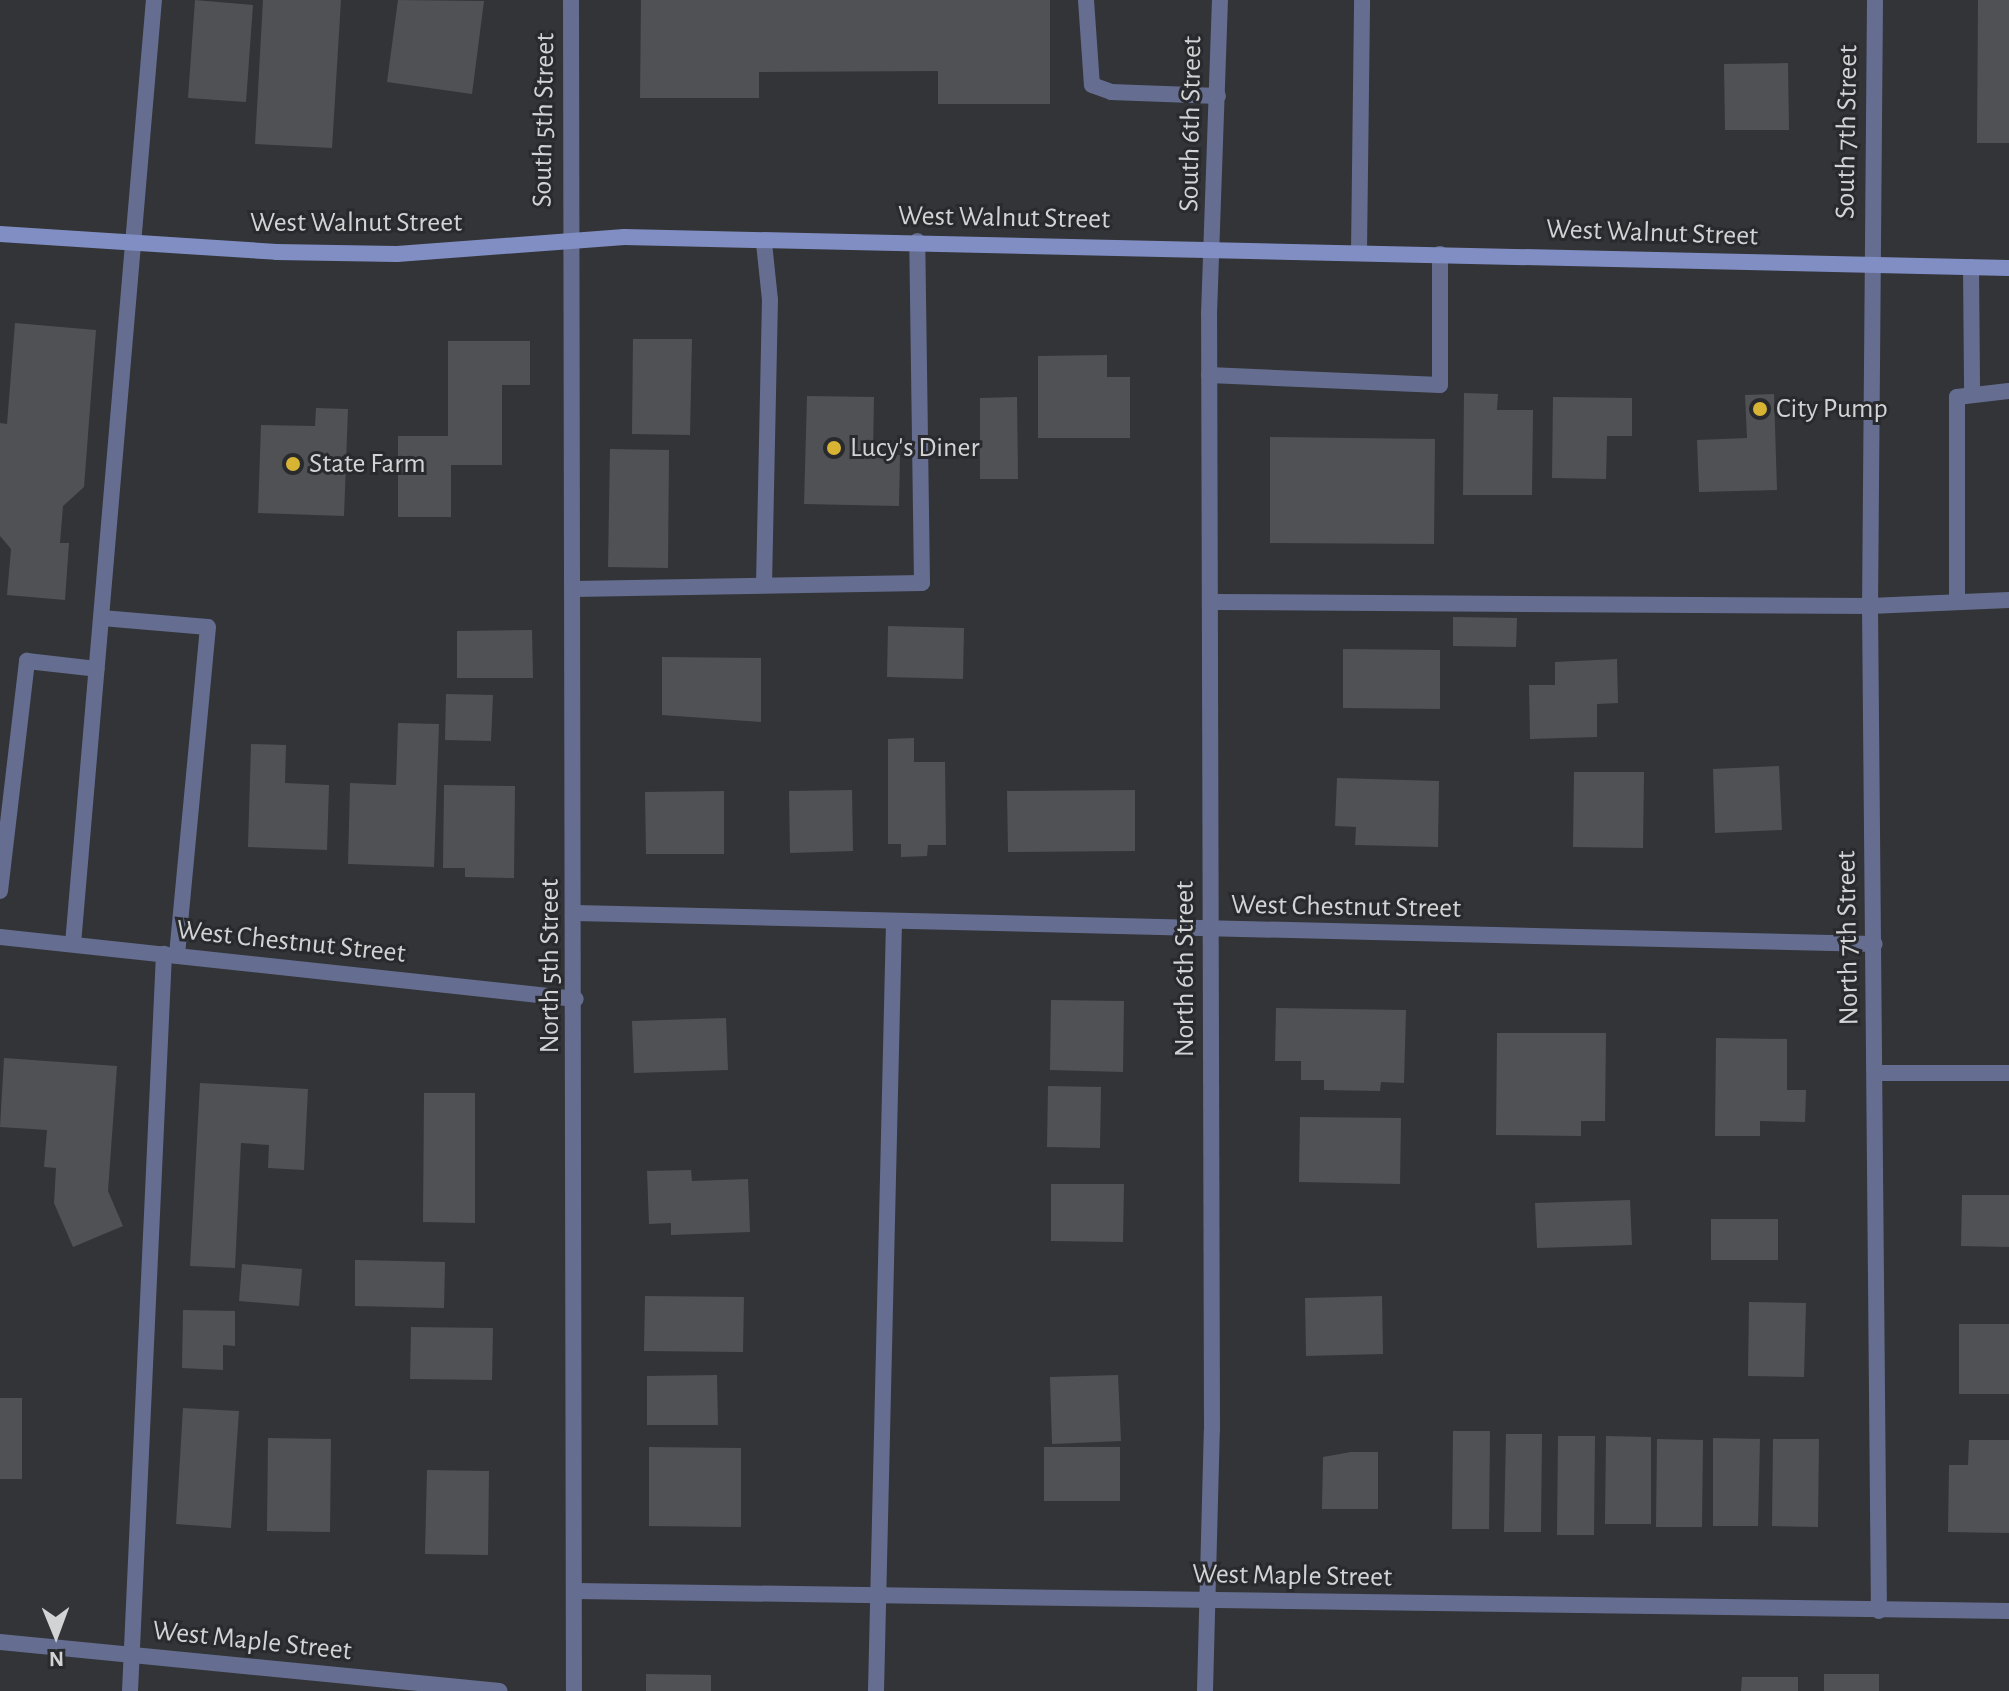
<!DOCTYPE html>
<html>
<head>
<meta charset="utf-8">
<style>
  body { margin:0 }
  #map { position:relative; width:2009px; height:1691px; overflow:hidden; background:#333437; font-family:"Alegreya Sans",sans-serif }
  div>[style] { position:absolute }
  .building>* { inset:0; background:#505154 }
  .lane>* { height:16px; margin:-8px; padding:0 8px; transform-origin:8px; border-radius:8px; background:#656e90 }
  .street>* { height:16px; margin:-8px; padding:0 8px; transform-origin:8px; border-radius:8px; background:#656e90 }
  .secondary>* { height:16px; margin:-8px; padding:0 8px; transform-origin:8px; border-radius:8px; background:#808ec4 }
  .dots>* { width:22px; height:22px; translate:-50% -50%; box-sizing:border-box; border:4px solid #292a2d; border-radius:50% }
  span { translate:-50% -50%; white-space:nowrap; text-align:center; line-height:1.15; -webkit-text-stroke:6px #292a2d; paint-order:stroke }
  .street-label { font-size:28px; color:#d2d3d5 }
  .poi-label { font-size:28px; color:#d2d3d5 }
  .left { translate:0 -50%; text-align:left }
  .north { position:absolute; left:16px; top:1595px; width:80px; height:80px; -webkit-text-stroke:6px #292a2d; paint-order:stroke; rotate:179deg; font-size:22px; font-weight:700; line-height:32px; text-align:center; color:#d2d3d5 }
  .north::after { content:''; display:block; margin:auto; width:28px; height:36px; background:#d2d3d5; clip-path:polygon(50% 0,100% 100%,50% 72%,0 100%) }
</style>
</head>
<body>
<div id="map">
  <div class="building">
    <i style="clip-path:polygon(195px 0,253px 5px,246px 102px,188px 98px)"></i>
    <i style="clip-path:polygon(263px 0,341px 0,332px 148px,255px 144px)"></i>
    <i style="clip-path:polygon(398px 0,484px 1px,472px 94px,387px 82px)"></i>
    <i style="clip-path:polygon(641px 0,1050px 0,1050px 104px,938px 104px,938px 71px,759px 72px,759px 98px,640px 98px)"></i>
    <i style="clip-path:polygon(1978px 0,2009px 0,2009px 143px,1977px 143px)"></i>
    <i style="clip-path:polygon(1788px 63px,1789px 130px,1725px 130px,1724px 64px)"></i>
    <i style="clip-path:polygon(15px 323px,96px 330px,84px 487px,63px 506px,60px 543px,69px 543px,65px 600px,7px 595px,11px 549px,0 536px,0 423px,7px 424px)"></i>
    <i style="clip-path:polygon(633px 339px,692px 339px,690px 435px,632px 434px)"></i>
    <i style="clip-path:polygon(448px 341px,530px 341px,530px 385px,502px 385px,502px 465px,451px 465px,451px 517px,398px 517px,398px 436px,448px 436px)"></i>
    <i style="clip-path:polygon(1107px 355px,1107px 377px,1130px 377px,1130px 438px,1038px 438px,1038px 356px)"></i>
    <i style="clip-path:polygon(1464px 393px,1498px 394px,1497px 410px,1533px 410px,1532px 495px,1463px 495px)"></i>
    <i style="clip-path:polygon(1774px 394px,1777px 490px,1699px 492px,1697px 440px,1747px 438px,1745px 395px)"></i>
    <i style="clip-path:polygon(807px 396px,874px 397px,873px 454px,900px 455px,899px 506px,804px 504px)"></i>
    <i style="clip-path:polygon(1017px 397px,1018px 479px,980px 479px,980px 398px)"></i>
    <i style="clip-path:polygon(1553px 397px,1632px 398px,1632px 436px,1607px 436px,1606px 479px,1552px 478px)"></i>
    <i style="clip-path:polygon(316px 408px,348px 409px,344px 516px,258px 513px,261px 425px,315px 426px)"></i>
    <i style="clip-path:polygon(1270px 437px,1435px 439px,1434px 544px,1270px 543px)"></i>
    <i style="clip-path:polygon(610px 449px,669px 450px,668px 568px,608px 567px)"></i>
    <i style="clip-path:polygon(1453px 617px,1517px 618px,1516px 647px,1453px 646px)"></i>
    <i style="clip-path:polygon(888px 626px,964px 628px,963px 679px,887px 677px)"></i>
    <i style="clip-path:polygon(532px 630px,533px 678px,457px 678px,457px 631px)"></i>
    <i style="clip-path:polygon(1343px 649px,1440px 650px,1440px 709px,1343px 708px)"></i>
    <i style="clip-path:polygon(662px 657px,761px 658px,761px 722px,662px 715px)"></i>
    <i style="clip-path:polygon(1617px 659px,1618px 703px,1597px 704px,1597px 737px,1530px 739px,1529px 685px,1555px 685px,1555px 662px)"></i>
    <i style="clip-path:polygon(446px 694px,493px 695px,491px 741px,445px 740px)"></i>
    <i style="clip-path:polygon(398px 723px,439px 724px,434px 867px,348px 864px,350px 783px,396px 785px)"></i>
    <i style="clip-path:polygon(914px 738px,914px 762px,945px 762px,946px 845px,928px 845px,927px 856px,901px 857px,901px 844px,888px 844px,888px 739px)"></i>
    <i style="clip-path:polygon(251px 744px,286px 745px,285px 783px,329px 785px,327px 850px,248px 847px)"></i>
    <i style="clip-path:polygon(1779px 766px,1782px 830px,1715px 833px,1713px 769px)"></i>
    <i style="clip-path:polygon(1574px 772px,1644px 772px,1643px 848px,1573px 847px)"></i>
    <i style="clip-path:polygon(1337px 778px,1439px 781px,1438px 847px,1355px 845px,1356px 827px,1335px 826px)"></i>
    <i style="clip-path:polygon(444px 785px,515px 786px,514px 878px,465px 877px,465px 868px,443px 868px)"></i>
    <i style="clip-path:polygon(852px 790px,853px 851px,790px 853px,789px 791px)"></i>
    <i style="clip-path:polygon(1135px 790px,1135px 851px,1008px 852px,1007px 791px)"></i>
    <i style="clip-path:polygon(724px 791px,724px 854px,646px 854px,645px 792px)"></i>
    <i style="clip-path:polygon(1051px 1000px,1124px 1001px,1123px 1072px,1050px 1070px)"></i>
    <i style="clip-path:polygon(1276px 1008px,1406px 1010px,1404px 1083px,1381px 1082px,1380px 1091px,1324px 1090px,1324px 1080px,1301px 1080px,1301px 1061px,1275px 1061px)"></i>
    <i style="clip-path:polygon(726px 1018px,728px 1070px,634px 1073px,632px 1021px)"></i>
    <i style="clip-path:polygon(1497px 1033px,1606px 1033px,1605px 1121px,1581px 1121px,1581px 1136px,1496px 1135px)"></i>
    <i style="clip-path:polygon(1716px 1038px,1787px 1039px,1787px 1090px,1806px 1090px,1805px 1122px,1760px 1121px,1760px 1136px,1715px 1136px)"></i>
    <i style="clip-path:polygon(4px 1058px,117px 1066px,108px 1191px,123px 1226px,73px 1247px,54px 1203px,56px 1168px,44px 1167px,47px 1130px,0 1127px)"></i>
    <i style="clip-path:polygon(200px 1083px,308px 1089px,304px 1170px,268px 1168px,269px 1145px,241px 1143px,235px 1268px,190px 1266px)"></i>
    <i style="clip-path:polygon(1048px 1086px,1101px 1087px,1100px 1148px,1047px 1147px)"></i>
    <i style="clip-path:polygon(424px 1093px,475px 1093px,475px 1223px,423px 1222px)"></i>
    <i style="clip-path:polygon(1300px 1117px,1401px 1118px,1400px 1184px,1299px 1182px)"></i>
    <i style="clip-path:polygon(691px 1170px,692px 1181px,748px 1179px,750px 1232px,671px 1235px,671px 1223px,649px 1224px,647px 1171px)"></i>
    <i style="clip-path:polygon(1051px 1184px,1124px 1184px,1123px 1242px,1051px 1241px)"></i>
    <i style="clip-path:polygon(1962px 1195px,2009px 1195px,2009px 1247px,1961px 1246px)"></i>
    <i style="clip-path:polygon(1630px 1200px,1632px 1245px,1537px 1248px,1535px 1203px)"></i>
    <i style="clip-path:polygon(1711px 1219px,1778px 1219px,1778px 1260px,1711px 1260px)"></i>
    <i style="clip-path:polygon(355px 1260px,445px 1262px,444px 1308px,355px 1306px)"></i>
    <i style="clip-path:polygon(242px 1264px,302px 1269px,299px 1306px,239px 1301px)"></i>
    <i style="clip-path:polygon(645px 1296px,744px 1297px,743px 1352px,644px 1351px)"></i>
    <i style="clip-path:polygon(1382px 1296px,1383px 1354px,1306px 1356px,1305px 1298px)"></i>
    <i style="clip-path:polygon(1749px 1302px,1806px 1303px,1804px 1377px,1748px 1376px)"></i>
    <i style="clip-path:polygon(183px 1310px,235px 1311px,235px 1346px,223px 1345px,223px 1370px,182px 1368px)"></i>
    <i style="clip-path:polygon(1959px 1324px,2009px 1324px,2009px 1394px,1959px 1394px)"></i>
    <i style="clip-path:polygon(411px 1327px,493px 1328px,492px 1380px,410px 1379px)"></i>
    <i style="clip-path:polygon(717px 1375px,718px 1425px,647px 1425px,647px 1376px)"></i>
    <i style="clip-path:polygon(1118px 1375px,1121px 1441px,1052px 1444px,1050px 1377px)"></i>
    <i style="clip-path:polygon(0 1398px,22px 1398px,22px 1479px,0 1479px)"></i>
    <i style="clip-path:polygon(183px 1408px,239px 1411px,231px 1528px,176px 1524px)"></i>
    <i style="clip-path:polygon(1453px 1431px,1490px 1431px,1489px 1529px,1452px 1529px)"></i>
    <i style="clip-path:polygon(1506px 1434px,1542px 1434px,1541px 1532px,1504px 1532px)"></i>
    <i style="clip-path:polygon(1558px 1436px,1595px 1436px,1594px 1535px,1557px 1535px)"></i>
    <i style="clip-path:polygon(1606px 1436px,1651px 1437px,1651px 1524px,1605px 1524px)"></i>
    <i style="clip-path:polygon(268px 1438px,331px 1439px,330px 1532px,267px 1531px)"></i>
    <i style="clip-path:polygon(1713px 1438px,1760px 1439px,1758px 1526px,1713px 1526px)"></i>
    <i style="clip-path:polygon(1657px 1439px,1703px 1440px,1702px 1527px,1656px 1527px)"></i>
    <i style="clip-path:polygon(1773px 1439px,1819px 1439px,1818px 1527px,1772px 1526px)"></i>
    <i style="clip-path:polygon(1969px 1440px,2009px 1440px,2009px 1533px,1948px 1532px,1949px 1465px,1968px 1465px)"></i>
    <i style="clip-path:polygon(649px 1447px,741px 1448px,741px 1527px,649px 1526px)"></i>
    <i style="clip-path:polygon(1044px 1447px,1120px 1447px,1120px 1501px,1044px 1501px)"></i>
    <i style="clip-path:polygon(1351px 1452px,1378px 1452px,1378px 1509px,1322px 1509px,1323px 1457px)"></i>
    <i style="clip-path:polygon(427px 1470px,489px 1471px,488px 1555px,425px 1554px)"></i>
    <i style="clip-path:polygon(646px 1674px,711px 1675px,711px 1691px,646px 1691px)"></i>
    <i style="clip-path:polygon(1824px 1674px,1879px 1674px,1879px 1691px,1824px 1691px)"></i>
    <i style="clip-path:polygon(1742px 1677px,1798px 1677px,1798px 1691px,1741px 1691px)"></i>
  </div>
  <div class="lane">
    <i style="left:1086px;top:0;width:85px;rotate:86deg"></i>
    <i style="left:1092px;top:85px;width:20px;rotate:20deg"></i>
    <i style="left:1111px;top:92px;width:107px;rotate:2.1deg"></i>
    <i style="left:1359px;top:252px;width:252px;rotate:-89.3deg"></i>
    <i style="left:1971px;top:267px;width:124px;rotate:89.5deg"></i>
    <i style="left:1209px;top:375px;width:231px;rotate:2.5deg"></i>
    <i style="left:1440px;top:385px;width:131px;rotate:-90deg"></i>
    <i style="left:764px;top:585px;width:285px;rotate:-88.8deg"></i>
    <i style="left:770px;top:300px;width:57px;rotate:-96deg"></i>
    <i style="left:573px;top:589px;width:349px;rotate:-1deg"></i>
    <i style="left:922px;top:583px;width:342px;rotate:-90.8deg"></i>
    <i style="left:1211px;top:602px;width:659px;rotate:0.35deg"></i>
    <i style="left:1870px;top:606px;width:139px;rotate:-2.5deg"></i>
    <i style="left:1957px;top:602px;width:205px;rotate:-90deg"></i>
    <i style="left:1957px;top:397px;width:52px;rotate:-6.6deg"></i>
    <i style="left:102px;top:618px;width:106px;rotate:4.9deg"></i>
    <i style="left:208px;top:627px;width:330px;rotate:95.4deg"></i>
    <i style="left:0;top:891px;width:232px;rotate:-83.3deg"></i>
    <i style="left:27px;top:661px;width:70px;rotate:6.5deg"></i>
    <i style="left:73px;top:944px;width:947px;rotate:-85.1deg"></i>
    <i style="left:1875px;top:1073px;width:134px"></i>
    <i style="left:130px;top:1691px;width:738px;rotate:-87.36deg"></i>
    <i style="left:876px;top:1691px;width:769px;rotate:-88.66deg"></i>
  </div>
  <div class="street">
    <i style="left:571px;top:0;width:1691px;rotate:89.9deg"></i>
    <i style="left:1875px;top:0;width:606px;rotate:90.47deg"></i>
    <i style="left:1870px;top:606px;width:1005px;rotate:89.49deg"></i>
    <i style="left:576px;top:913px;width:1299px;rotate:1.37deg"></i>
    <i style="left:0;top:937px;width:579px;rotate:6.14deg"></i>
    <i style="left:575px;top:1591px;width:1434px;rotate:0.8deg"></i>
    <i style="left:0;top:1642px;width:502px;rotate:5.6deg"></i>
    <i style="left:1205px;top:1691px;width:261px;rotate:-88.5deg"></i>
    <i style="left:1212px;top:1430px;width:1116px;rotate:-90.15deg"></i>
    <i style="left:1209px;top:314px;width:314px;rotate:-88deg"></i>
  </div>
  <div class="secondary">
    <i style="left:0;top:234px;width:277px;rotate:3.7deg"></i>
    <i style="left:276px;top:252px;width:121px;rotate:0.9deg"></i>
    <i style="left:397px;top:254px;width:228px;rotate:-4.3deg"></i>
    <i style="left:624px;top:237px;width:1385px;rotate:1.28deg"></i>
  </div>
  <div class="dots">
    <i style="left:1760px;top:409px;background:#d8b434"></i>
    <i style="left:834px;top:448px;background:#d8b434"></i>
    <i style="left:293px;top:464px;background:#d8b434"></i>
  </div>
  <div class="street-label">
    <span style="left:544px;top:120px;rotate:-89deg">South 5th Street</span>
    <span style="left:1191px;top:124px;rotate:-89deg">South 6th Street</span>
    <span style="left:1847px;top:132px;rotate:-89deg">South 7th Street</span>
    <span style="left:1004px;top:218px;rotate:1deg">West Walnut Street</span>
    <span style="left:356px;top:223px">West Walnut Street</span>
    <span style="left:1652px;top:233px;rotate:2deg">West Walnut Street</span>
    <span style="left:1346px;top:907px;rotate:1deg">West Chestnut Street</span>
    <span style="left:1848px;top:938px;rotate:-91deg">North 7th Street</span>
    <span style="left:291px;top:942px;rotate:6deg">West Chestnut Street</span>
    <span style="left:550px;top:966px;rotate:-90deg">North 5th Street</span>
    <span style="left:1185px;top:969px;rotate:-90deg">North 6th Street</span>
    <span style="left:1292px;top:1576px;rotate:1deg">West Maple Street</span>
    <span style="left:252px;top:1641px;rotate:6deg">West Maple Street</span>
  </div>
  <div class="poi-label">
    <span class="left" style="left:1776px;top:409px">City Pump</span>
    <span class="left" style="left:850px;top:448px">Lucy's Diner</span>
    <span class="left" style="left:309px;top:464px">State Farm</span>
  </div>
  <div class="north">N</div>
</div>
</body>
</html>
